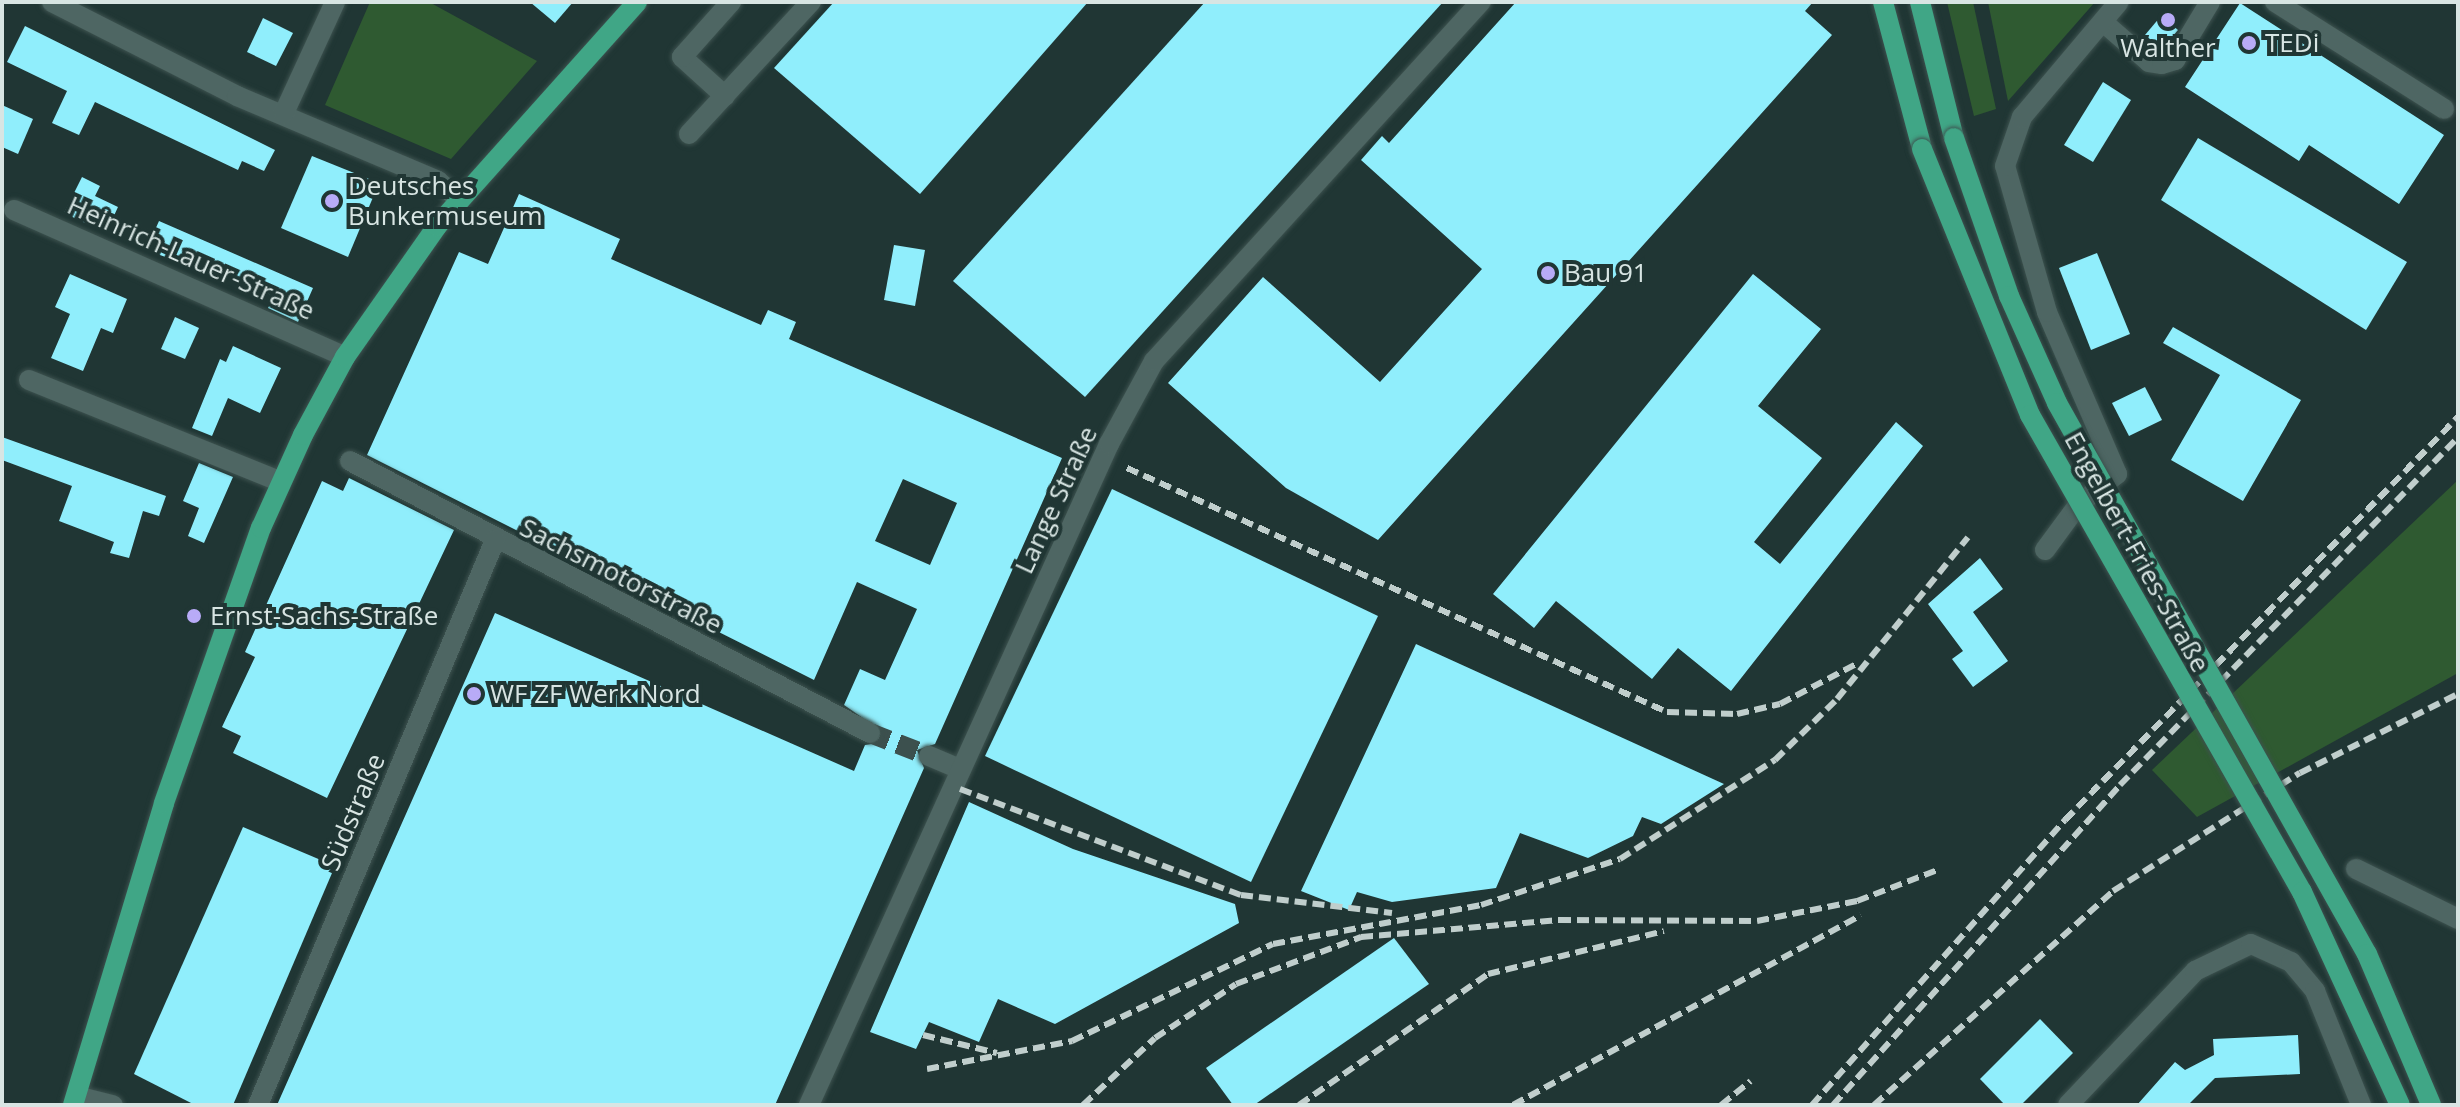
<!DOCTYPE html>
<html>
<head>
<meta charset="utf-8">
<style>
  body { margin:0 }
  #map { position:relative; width:2460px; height:1107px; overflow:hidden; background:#203634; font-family:"Open Sans",sans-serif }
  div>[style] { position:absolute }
  .green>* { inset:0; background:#2f5a31 }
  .building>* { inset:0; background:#90eefc }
  .minor-tunnel>* { height:20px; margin-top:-10px; transform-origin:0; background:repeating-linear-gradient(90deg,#3c504e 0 20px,transparent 0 30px) }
  .roads { filter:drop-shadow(0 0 2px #3d524f) drop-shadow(0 0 2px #3d524f) }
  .minor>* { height:20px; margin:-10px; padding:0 10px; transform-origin:10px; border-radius:10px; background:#4e6663 }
  .major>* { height:20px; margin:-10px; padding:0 10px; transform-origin:10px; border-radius:10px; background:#40a686 }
  .rail>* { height:6px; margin-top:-3px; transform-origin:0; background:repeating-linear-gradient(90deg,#c0cecc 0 12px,transparent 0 18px) }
  .bridges { filter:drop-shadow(0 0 2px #3d524f) drop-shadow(0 0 2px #3d524f) }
  .major-bridge>* { height:20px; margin:-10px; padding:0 10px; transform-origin:10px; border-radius:10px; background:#40a686 }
  .dots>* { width:22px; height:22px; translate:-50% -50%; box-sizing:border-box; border:4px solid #203634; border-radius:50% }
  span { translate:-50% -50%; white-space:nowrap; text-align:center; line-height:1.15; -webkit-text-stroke:8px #203634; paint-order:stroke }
  .poi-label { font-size:26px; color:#d8e5e3 }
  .left { translate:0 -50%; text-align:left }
  .street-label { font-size:26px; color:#d8e5e3 }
  .frame { position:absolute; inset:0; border:4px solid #d8e5e3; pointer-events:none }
</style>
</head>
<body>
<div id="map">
  <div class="green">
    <i style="clip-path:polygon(370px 2px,429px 2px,537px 61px,451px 159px,325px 105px)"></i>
    <i style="clip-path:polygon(1947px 2px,1973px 2px,1996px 109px,1974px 116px)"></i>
    <i style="clip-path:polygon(1988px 2px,2095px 2px,2008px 101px)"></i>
    <i style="clip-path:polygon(2458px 480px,2458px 673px,2197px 817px,2152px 770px)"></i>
  </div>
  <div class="building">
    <i style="clip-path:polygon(530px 2px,573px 2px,555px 23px)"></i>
    <i style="clip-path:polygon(834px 2px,1088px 2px,920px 194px,774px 68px)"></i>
    <i style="clip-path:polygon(1205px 2px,1443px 2px,1085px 397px,953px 281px)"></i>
    <i style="clip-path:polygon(1516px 2px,1813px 2px,1805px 11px,1832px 35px,1378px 540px,1286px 488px,1168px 383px,1263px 277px,1380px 382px,1482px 269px,1361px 160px,1382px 136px,1389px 143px)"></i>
    <i style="clip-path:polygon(2240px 3px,2444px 135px,2399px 204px,2309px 145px,2299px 161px,2185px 87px)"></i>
    <i style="clip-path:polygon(2161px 16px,2178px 30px,2162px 49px,2145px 35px)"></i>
    <i style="clip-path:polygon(263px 18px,293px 33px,276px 66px,247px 52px)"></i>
    <i style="clip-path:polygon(25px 26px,275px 150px,264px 171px,242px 161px,238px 170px,95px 102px,79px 135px,52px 123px,67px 91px,7px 62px)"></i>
    <i style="clip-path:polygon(2103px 82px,2131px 100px,2093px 162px,2064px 145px)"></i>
    <i style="clip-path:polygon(2px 105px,33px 119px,18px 154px,2px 147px)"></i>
    <i style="clip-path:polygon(2198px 138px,2407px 262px,2366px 330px,2161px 200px)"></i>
    <i style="clip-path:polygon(312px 156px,379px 183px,348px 257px,281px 228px)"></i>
    <i style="clip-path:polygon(82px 177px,100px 186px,95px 196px,118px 207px,106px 233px,64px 213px)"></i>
    <i style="clip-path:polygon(evenodd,519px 194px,620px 239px,611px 259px,761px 325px,768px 310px,796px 322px,789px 339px,1062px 458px,935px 744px,917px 750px,924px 768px,775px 1105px,277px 1105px,495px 613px,854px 771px,865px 745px,878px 743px,883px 732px,844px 705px,860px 669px,885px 680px,917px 609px,857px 582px,814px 680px,367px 455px,459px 252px,488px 264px,519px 194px,903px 479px,957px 503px,930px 565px,875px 541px,903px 479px)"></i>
    <i style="clip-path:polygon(159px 221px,313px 288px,298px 322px,268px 308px,274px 296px,146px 250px)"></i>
    <i style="clip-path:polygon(894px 245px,925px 250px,915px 306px,884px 300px)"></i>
    <i style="clip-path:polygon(2097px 253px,2130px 334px,2091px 350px,2059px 268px)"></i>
    <i style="clip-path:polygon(70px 274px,127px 299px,113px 333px,101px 328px,83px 371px,51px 358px,70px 314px,55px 307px)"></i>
    <i style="clip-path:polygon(1753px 274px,1821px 329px,1758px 406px,1822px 458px,1754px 542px,1780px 564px,1896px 422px,1923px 446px,1731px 691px,1678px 648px,1652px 679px,1556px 601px,1534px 628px,1493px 594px)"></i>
    <i style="clip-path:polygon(175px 317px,199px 328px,185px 359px,161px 349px)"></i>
    <i style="clip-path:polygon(2173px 327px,2301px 400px,2243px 501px,2171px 460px,2220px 375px,2163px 343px)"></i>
    <i style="clip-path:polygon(233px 346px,281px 368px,260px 413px,228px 398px,212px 436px,192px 428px,220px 359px,226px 362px)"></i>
    <i style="clip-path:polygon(2145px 387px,2162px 420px,2129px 436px,2112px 403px)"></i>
    <i style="clip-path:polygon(2px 437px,166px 496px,159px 516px,143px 511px,129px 558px,110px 553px,114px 542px,59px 521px,72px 486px,2px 460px)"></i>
    <i style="clip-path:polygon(199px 463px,233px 477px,204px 543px,188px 536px,199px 508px,183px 501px)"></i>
    <i style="clip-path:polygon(349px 478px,454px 530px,327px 798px,233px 753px,241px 736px,222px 727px,255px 657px,245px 652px,322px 481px,343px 491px)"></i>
    <i style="clip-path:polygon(1112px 489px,1378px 616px,1251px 882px,985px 756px)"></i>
    <i style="clip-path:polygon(1980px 558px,2003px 589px,1973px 612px,2008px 661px,1973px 687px,1952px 659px,1963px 651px,1928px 604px)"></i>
    <i style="clip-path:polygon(1416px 644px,1724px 784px,1661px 824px,1642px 817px,1633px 836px,1588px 858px,1520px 833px,1496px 888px,1392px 902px,1357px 892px,1349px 910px,1301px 891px)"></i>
    <i style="clip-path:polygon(969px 802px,1073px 849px,1235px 904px,1239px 923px,1055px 1024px,998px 999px,979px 1042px,929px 1022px,916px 1049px,870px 1032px)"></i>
    <i style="clip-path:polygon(243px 827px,335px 866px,233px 1105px,195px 1105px,134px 1074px)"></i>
    <i style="clip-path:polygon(1394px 938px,1429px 984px,1254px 1105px,1233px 1105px,1206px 1068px)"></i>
    <i style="clip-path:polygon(2040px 1019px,2073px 1053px,2021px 1105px,2005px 1105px,1980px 1079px)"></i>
    <i style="clip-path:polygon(2298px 1035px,2300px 1074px,2215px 1078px,2188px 1105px,2137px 1105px,2175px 1062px,2185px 1070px,2214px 1055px,2213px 1039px)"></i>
  </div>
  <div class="minor-tunnel">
    <i style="left:870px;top:733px;width:63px;rotate:21.3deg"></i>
  </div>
  <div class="roads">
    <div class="minor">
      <i style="left:52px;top:2px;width:208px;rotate:26.9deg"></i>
      <i style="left:237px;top:96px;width:218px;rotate:22.9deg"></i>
      <i style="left:438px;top:181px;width:28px;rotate:41deg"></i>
      <i style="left:2275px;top:2px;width:200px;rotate:32.3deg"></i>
      <i style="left:2103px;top:22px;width:61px;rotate:41deg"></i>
      <i style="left:2149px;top:62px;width:13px;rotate:9deg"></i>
      <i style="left:2162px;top:64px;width:14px;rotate:-17deg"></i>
      <i style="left:2175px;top:60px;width:68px;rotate:-58.9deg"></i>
      <i style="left:725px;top:96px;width:58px;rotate:-137.8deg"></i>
      <i style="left:682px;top:57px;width:74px;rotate:-48.3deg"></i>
      <i style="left:284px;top:113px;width:122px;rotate:-65.3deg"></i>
      <i style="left:689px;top:134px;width:180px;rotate:-47.3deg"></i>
      <i style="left:14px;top:210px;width:362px;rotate:23.9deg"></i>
      <i style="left:29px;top:380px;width:272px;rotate:22deg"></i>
      <i style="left:350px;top:461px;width:587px;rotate:27.61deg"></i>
      <i style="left:2045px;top:550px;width:56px;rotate:-53.7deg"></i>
      <i style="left:2078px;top:505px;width:50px;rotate:-38.5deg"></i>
      <i style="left:2117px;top:474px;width:176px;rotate:-113.4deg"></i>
      <i style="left:2047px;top:312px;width:152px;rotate:-106deg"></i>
      <i style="left:2005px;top:166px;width:52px;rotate:-70.9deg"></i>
      <i style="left:2022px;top:117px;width:150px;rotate:-49.9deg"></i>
      <i style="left:929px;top:756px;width:34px;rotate:23deg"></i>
      <i style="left:2356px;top:869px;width:114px;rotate:26.1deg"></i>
      <i style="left:76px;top:1096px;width:38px;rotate:14deg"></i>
      <i style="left:258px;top:1105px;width:613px;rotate:-67.24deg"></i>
      <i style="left:809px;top:1105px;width:726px;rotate:-65.59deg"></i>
      <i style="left:1109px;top:444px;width:94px;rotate:-61.5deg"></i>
      <i style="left:1154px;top:361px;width:486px;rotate:-47.7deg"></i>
      <i style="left:2068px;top:1105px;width:185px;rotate:-46.5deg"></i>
      <i style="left:2195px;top:971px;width:62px;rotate:-25.7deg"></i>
      <i style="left:2251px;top:944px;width:44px;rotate:24.2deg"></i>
      <i style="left:2291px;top:962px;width:38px;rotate:50deg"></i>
      <i style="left:2315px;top:991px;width:123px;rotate:68deg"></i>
    </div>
    <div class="major">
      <i style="left:1883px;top:2px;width:152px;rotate:75.1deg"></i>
      <i style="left:1920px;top:2px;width:140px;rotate:76deg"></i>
      <i style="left:73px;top:1105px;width:315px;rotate:-73.2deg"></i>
      <i style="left:164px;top:803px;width:292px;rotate:-70.6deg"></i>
      <i style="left:261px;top:528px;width:102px;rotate:-65.7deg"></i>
      <i style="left:303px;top:435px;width:89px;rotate:-61.7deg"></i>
      <i style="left:345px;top:357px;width:160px;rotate:-54.9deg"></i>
      <i style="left:437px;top:226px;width:300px;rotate:-48.2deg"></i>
    </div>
  </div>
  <div class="rail">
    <i style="left:1127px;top:468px;width:593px;rotate:24.32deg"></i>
    <i style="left:1667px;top:712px;width:70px;rotate:1.6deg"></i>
    <i style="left:1737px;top:714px;width:44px;rotate:-13.1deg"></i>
    <i style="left:1780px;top:704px;width:88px;rotate:-27.7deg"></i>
    <i style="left:960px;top:789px;width:300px;rotate:20.7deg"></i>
    <i style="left:1241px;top:895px;width:152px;rotate:6.8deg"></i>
    <i style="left:923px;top:1035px;width:76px;rotate:13.7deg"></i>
    <i style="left:927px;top:1069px;width:148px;rotate:-10.9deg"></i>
    <i style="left:1072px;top:1041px;width:223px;rotate:-25.8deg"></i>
    <i style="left:1273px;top:944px;width:212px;rotate:-10.6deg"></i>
    <i style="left:1481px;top:905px;width:146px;rotate:-18.3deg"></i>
    <i style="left:1620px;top:859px;width:184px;rotate:-32.6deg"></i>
    <i style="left:1775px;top:760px;width:87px;rotate:-44.5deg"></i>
    <i style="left:1837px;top:699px;width:208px;rotate:-51deg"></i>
    <i style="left:1083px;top:1105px;width:98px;rotate:-42.9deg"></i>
    <i style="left:1155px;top:1038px;width:97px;rotate:-33.7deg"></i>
    <i style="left:1236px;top:984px;width:134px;rotate:-20.6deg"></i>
    <i style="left:1361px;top:937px;width:199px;rotate:-4.9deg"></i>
    <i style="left:1559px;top:920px;width:198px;rotate:0.3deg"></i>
    <i style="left:1757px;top:921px;width:102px;rotate:-11.3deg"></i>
    <i style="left:1857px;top:901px;width:89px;rotate:-21.1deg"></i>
    <i style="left:1299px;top:1105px;width:230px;rotate:-34.7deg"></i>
    <i style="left:1488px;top:974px;width:181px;rotate:-13.7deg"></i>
    <i style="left:1513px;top:1105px;width:396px;rotate:-28.6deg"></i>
    <i style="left:1721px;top:1105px;width:38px;rotate:-39deg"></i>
    <i style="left:1812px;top:1105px;width:381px;rotate:-48.4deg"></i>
    <i style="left:2065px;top:820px;width:563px;rotate:-45.72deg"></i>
    <i style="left:1833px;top:1105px;width:430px;rotate:-48.1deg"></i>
    <i style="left:2120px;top:785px;width:485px;rotate:-45.8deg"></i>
    <i style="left:1874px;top:1105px;width:321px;rotate:-41.8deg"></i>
    <i style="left:2113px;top:891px;width:221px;rotate:-32.3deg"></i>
    <i style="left:2300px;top:773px;width:177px;rotate:-26.6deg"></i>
  </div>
  <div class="bridges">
    <div class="major-bridge">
      <i style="left:1954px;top:138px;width:167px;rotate:70.8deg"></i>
      <i style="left:2009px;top:296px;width:117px;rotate:65.8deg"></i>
      <i style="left:2057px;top:403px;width:632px;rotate:60.64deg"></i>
      <i style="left:2367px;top:954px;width:164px;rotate:67deg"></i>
      <i style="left:1922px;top:149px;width:287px;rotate:67.9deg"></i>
      <i style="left:2030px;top:415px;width:549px;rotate:60.31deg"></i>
      <i style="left:2302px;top:892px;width:234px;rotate:65.3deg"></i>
    </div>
  </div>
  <div class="dots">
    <i style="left:2168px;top:20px;background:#b8abf7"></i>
    <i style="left:2249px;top:43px;background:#b8abf7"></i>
    <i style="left:332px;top:201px;background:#b8abf7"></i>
    <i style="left:1548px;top:273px;background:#b8abf7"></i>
    <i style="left:194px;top:616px;background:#b8abf7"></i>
    <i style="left:474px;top:694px;background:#b8abf7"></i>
  </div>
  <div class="poi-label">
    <span class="left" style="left:2265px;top:43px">TEDi</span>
    <span style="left:2168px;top:48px">Walther</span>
    <span class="left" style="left:348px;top:201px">Deutsches<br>Bunkermuseum</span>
    <span class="left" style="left:1564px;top:273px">Bau 91</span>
    <span class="left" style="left:210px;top:616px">Ernst-Sachs-Straße</span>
    <span class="left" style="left:490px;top:694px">WF ZF Werk Nord</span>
  </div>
  <div class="street-label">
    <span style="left:191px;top:258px;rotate:24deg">Heinrich-Lauer-Straße</span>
    <span style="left:1056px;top:500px;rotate:-65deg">Lange Straße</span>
    <span style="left:2137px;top:552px;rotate:61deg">Engelbert-Fries-Straße</span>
    <span style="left:621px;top:576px;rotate:27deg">Sachsmotorstraße</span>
    <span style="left:353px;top:812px;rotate:-67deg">Südstraße</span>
  </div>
  <div class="frame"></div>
</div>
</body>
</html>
